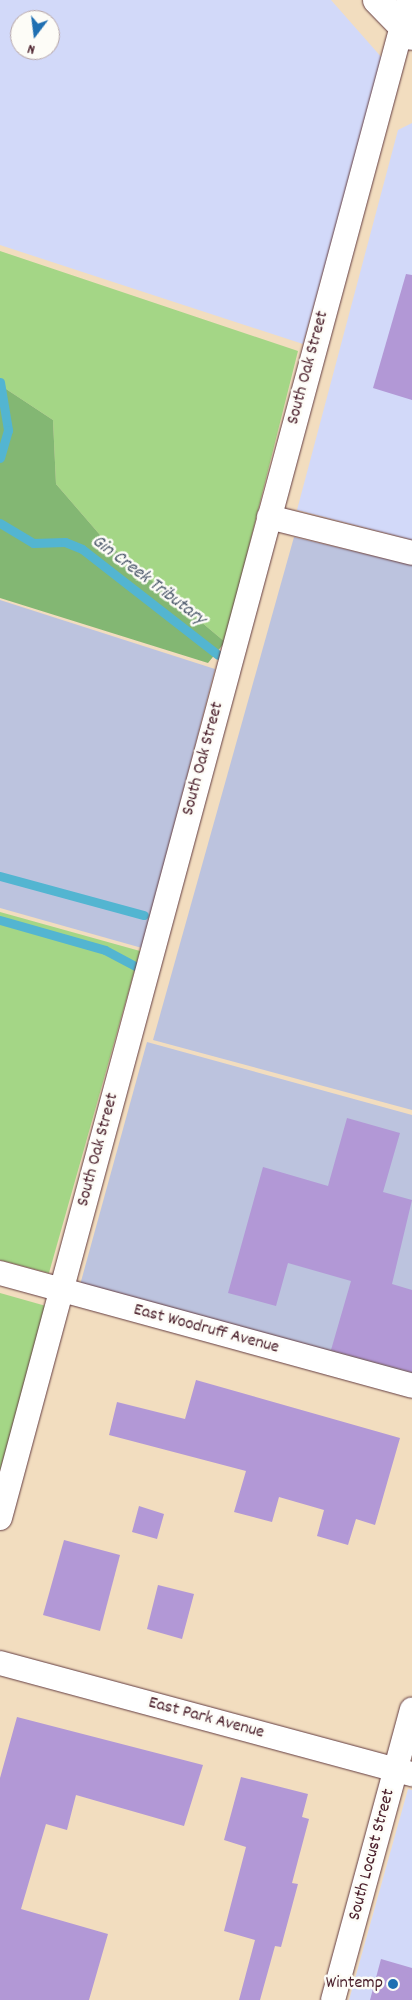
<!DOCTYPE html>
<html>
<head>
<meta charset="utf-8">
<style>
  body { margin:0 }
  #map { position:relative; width:412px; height:2000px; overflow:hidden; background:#f2ddbf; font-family:Dekko,sans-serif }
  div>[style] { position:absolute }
  .built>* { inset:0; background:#d2d9f9 }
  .industrial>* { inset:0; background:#bcc3de }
  .green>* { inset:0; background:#a4d686 }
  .forest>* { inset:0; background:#83b773 }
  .stream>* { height:9px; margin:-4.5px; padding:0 4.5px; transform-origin:4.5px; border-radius:4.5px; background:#53b5d1 }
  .building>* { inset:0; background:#b298d6 }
  .roads { filter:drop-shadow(0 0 1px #633c41) drop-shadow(0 0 1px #633c41) }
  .street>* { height:24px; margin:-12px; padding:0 12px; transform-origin:12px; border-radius:12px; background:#fff }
  .primary>* { height:28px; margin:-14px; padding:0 14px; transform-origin:14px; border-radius:14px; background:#fff }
  .dots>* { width:14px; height:14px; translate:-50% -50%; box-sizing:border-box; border:2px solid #fdfcf7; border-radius:50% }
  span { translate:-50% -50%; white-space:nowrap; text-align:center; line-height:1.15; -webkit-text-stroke:5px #fdfcf7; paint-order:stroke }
  .street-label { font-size:18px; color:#4a1f2b }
  .poi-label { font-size:18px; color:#4a1f2b }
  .right { translate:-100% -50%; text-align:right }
  .water-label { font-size:19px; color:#4e5b6d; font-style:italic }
  .north { position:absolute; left:10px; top:10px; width:50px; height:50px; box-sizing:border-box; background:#fdfcf7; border:1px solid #b5a4a5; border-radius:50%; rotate:195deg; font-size:14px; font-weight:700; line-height:20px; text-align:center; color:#4a1f2b }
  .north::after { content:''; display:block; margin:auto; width:18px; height:22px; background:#1f6fb2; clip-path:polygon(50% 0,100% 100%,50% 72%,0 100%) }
</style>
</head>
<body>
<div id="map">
  <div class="built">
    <i style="clip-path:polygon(evenodd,0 0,331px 0,383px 59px,303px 344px,0 245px,0 0,20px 20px,50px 20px,50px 50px,20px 50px,20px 20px)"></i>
    <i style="clip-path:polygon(412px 123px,412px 540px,297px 510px,398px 130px)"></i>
    <i style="clip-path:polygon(408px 1789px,412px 1790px,412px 2000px,349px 2000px)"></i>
  </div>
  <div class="industrial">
    <i style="clip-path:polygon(294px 537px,412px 565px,412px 1110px,153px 1040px)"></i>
    <i style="clip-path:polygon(0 600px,215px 669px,142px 948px,0 908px)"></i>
    <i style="clip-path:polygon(147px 1042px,412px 1115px,412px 1377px,80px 1285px)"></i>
  </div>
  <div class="green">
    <i style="clip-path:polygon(0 251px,298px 351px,225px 642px,107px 543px,56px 484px,53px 420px,0 385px)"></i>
    <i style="clip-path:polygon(0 912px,140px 951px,49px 1273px,0 1260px)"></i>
    <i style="clip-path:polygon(0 1293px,46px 1306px,0 1471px)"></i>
  </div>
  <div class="forest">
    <i style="clip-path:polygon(0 385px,53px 420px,56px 484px,107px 543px,225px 642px,208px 663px,0 598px)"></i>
  </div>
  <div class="stream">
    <i style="left:0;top:382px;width:49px;rotate:80.5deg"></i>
    <i style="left:8px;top:430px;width:29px;rotate:106deg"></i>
    <i style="left:0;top:523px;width:39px;rotate:31deg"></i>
    <i style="left:33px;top:543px;width:32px;rotate:-2deg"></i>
    <i style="left:65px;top:542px;width:18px;rotate:22deg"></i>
    <i style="left:82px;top:549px;width:172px;rotate:37.9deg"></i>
    <i style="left:0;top:876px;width:149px;rotate:15.2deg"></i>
    <i style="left:0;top:920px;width:109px;rotate:15.9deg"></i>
    <i style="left:105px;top:950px;width:36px;rotate:28deg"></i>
  </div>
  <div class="building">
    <i style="clip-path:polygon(406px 274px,412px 275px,412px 400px,373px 388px)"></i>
    <i style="clip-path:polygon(347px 1118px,400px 1133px,383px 1192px,412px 1200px,392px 1284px,412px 1290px,412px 1372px,331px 1350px,351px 1281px,288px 1263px,276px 1306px,228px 1293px,263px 1167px,328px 1186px)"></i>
    <i style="clip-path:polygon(196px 1380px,400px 1438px,375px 1525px,356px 1519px,348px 1545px,317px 1536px,324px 1510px,279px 1497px,272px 1522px,234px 1512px,246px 1471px,109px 1435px,117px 1402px,185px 1419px)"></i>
    <i style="clip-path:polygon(139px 1506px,164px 1514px,157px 1539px,132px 1532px)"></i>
    <i style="clip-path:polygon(64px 1540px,120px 1555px,100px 1631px,43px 1615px)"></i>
    <i style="clip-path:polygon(158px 1585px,194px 1594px,182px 1639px,147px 1629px)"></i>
    <i style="clip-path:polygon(17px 1717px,203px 1765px,184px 1826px,76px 1795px,67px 1830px,46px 1824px,21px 1909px,108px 1934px,89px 2000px,0 2000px,0 1778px)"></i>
    <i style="clip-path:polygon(241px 1777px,308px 1794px,302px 1817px,309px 1819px,292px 1883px,298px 1884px,281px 1947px,275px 1946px,260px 2000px,239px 2000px,255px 1940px,224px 1931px,246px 1847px,224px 1840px)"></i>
    <i style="clip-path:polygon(381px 1959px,412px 1968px,412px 2000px,370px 2000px)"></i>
  </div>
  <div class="roads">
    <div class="street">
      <i style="left:269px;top:517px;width:147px;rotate:14.1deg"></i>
      <i style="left:0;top:1273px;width:427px;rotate:15.3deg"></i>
      <i style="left:0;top:1518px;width:1572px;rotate:-74.92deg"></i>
      <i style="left:0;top:1663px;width:427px;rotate:15.1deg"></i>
      <i style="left:333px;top:2000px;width:301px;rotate:-74.8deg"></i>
    </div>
    <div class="primary">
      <i style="left:377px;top:0;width:50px;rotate:45.8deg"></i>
    </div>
  </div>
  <div class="dots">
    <i style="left:393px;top:1984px;background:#1f6fb2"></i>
  </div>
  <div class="street-label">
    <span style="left:309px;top:368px;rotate:-75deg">South Oak Street</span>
    <span style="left:204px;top:759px;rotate:-75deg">South Oak Street</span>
    <span style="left:99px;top:1150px;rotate:-75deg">South Oak Street</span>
    <span style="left:206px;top:1330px;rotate:15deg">East Woodruff Avenue</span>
    <span style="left:206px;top:1719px;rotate:15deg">East Park Avenue</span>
    <span style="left:373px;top:1855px;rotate:-75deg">South Locust Street</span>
  </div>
  <div class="poi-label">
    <span class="right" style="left:383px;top:1984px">Wintemp</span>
  </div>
  <div class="water-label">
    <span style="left:148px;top:581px;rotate:37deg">Gin Creek Tributary</span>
  </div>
  <div class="north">N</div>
</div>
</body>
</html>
